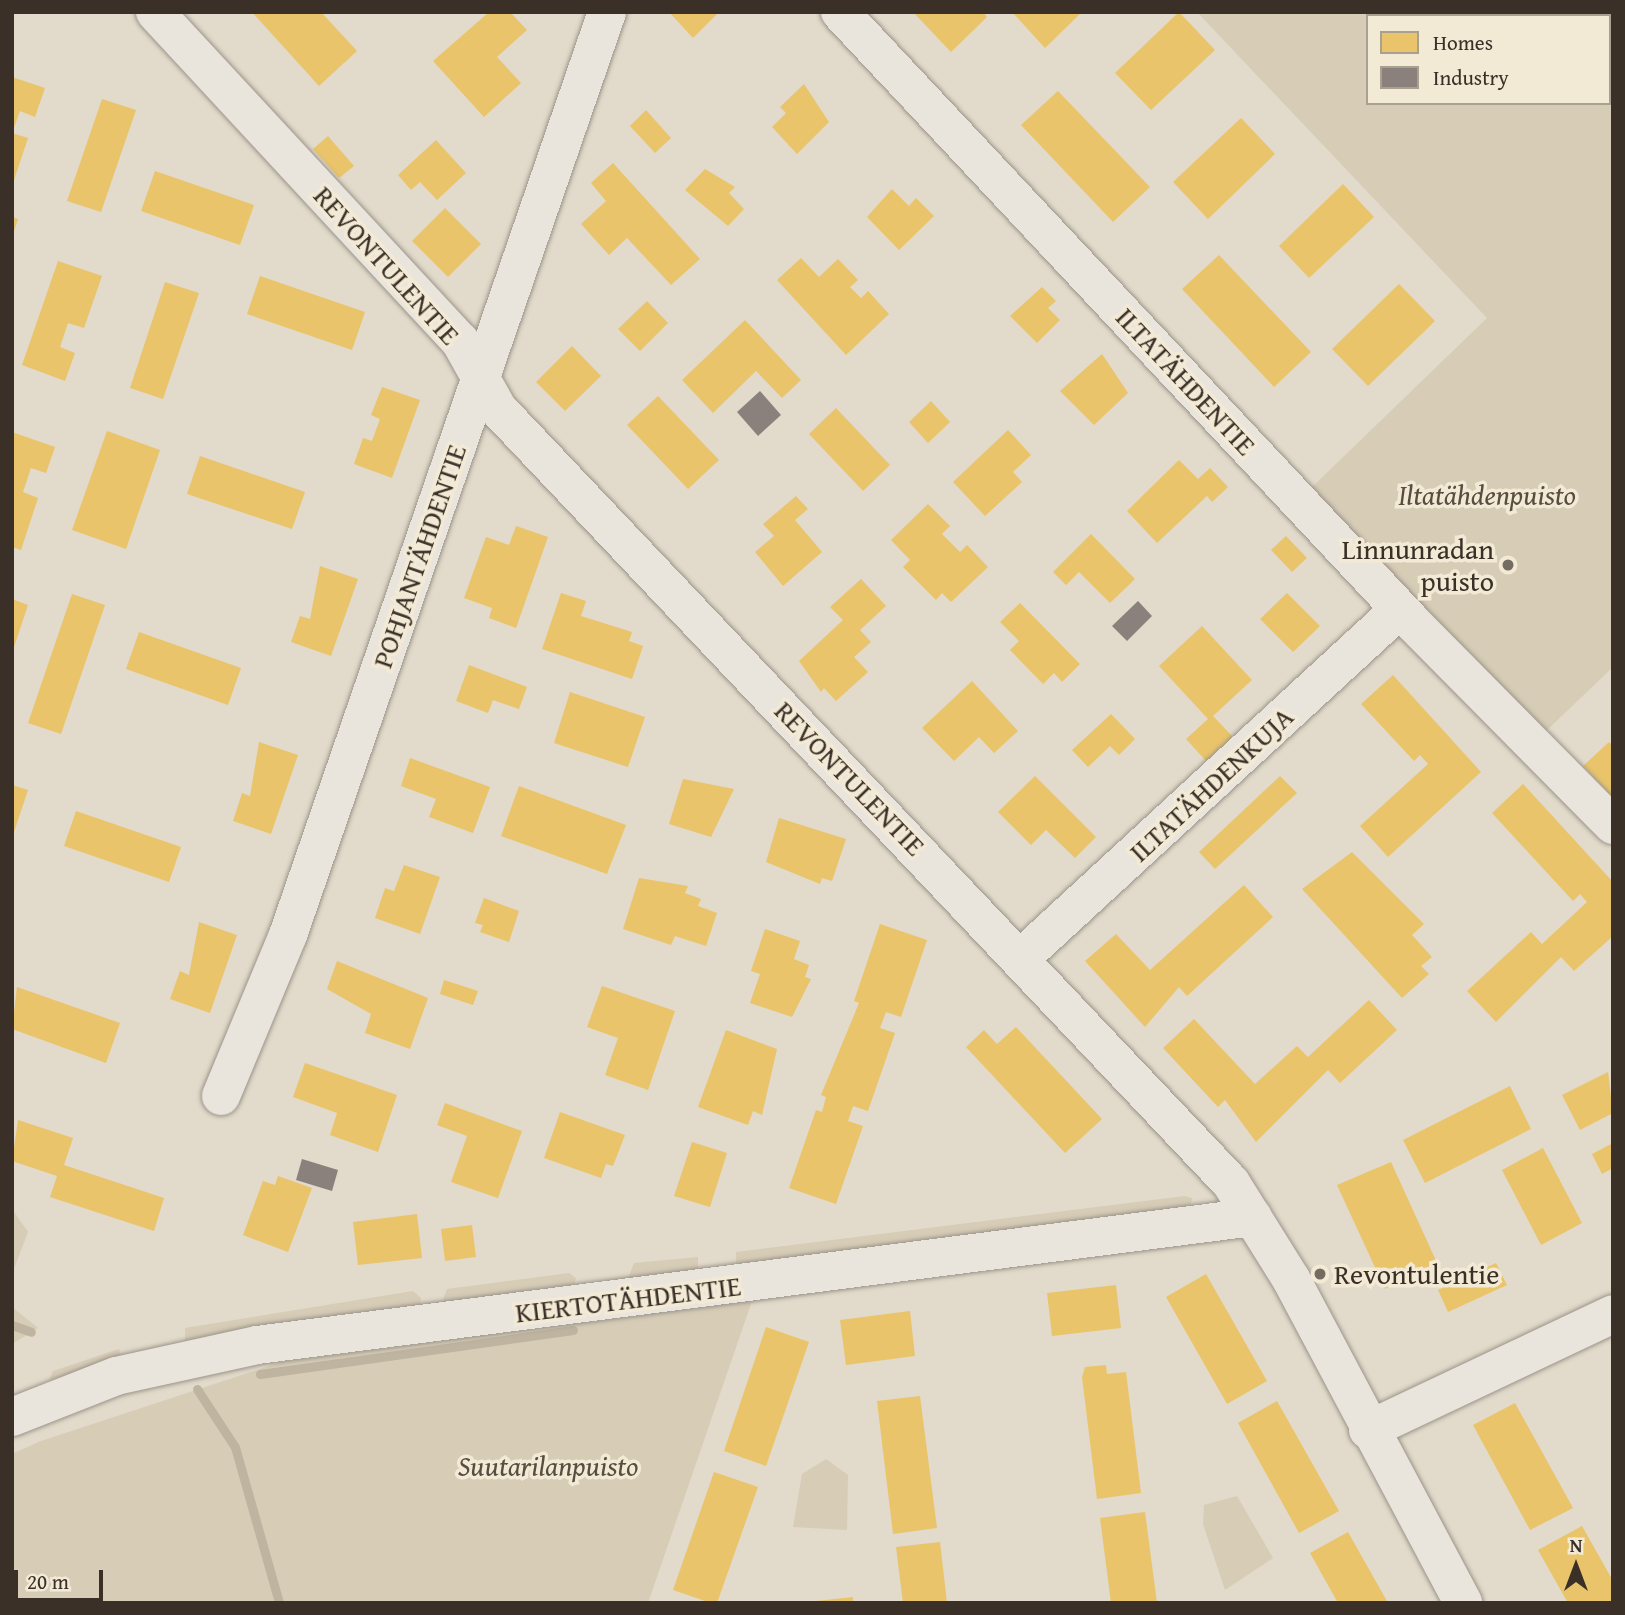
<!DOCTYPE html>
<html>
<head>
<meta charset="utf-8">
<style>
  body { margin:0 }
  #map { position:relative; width:1625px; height:1615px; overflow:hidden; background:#e2daca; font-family:"Gentium Book Plus",serif }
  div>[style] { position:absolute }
  .green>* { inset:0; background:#d7ccb6 }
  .homes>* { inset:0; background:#e9c46a }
  .industry>* { inset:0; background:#8a817c }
  .stream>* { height:9px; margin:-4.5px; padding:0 4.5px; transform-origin:4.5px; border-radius:4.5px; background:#bfb49f }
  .roads { filter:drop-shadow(0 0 2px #9a948a) drop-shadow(0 0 2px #9a948a) }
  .minor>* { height:38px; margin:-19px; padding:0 19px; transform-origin:19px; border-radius:19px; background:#e9e4dc }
  .dots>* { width:19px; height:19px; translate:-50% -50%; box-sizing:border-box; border:4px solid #f3ead6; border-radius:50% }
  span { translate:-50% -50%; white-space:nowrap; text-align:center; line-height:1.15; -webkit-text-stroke:7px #f3ead6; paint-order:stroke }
  .street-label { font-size:28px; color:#3b3028 }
  .park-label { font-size:28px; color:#584d41; font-style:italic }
  .poi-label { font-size:28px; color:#3b3028 }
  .right { translate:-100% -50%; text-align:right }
  .left { translate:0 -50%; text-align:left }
  .frame { position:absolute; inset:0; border:14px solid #3b3028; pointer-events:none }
  .legend { position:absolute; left:1366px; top:14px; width:245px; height:91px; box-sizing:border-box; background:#f3ead6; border:2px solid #a9a090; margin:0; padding:9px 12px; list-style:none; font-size:21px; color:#3b3028 }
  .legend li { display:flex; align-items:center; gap:14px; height:35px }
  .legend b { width:35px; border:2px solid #a9a090 }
  .north { position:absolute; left:1541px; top:1531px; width:70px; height:70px; -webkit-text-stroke:5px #f3ead6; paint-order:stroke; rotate:0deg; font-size:19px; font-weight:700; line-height:28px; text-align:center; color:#3b3028 }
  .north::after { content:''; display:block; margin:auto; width:24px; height:32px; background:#3b3028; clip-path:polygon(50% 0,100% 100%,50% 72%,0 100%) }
  .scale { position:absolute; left:14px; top:1570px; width:89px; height:32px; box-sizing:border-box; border:4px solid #3b3028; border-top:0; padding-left:9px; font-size:21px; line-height:24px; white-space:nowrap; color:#3b3028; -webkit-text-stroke:5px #f3ead6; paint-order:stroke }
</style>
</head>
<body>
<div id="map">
  <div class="green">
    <i style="clip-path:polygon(1197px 12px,1379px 12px,1368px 16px,1368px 103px,1609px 103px,1609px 22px,1613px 25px,1613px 667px,1544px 733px,1309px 490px,1487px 318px)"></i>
    <i style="clip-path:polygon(1532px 12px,1600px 12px,1603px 16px,1529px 16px)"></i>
    <i style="clip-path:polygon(1185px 1196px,1192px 1198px,1190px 1209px,736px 1266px,736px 1252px)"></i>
    <i style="clip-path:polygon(12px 1209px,28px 1232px,12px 1274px)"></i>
    <i style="clip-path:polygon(698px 1257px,698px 1274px,626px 1283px,634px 1263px)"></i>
    <i style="clip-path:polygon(569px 1273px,576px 1278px,573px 1290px,449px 1307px,443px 1299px,447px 1289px)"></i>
    <i style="clip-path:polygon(413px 1291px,421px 1298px,420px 1310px,185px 1342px,185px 1328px)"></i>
    <i style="clip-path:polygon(752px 1301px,648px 1603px,12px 1603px,12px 1454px,41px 1441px,281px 1362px)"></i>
    <i style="clip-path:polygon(12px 1307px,38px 1328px,12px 1344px)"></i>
    <i style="clip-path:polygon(119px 1349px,122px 1360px,49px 1380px,53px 1371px)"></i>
    <i style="clip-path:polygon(826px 1459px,848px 1475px,847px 1530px,793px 1527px,802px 1474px)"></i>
    <i style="clip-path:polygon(1237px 1496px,1273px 1558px,1225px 1590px,1203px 1524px,1204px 1505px)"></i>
  </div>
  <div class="homes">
    <i style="clip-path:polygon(252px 12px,321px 12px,357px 51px,319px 86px)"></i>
    <i style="clip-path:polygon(489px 12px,510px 12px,527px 30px,497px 57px,521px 83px,484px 117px,433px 61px)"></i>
    <i style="clip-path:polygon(669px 12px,719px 12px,693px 38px)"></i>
    <i style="clip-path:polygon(913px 12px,983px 12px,987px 17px,951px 52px)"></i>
    <i style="clip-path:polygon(1012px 12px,1082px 12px,1045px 48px)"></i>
    <i style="clip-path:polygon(1179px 12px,1215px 50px,1151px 110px,1115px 73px)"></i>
    <i style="clip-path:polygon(1460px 12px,1492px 12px,1488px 16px)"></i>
    <i style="clip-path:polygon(12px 77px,45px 88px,35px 117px,20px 111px,12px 133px,28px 138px,13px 183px,12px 183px)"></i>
    <i style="clip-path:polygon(804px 84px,829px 122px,797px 154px,772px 127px,786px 113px,780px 107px)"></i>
    <i style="clip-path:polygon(1058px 91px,1150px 187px,1113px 222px,1021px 125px)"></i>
    <i style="clip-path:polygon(102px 99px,136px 110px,101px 212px,67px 201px)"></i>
    <i style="clip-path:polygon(646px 110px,671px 138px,655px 153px,630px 126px)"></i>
    <i style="clip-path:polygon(1241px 118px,1275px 154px,1208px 219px,1173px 182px)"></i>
    <i style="clip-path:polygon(328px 136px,354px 166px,339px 178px,313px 149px)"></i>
    <i style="clip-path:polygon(436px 140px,466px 173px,437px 200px,420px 182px,411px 190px,398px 175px)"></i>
    <i style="clip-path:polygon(613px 163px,700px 259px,671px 285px,627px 238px,609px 255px,581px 224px,606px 201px,591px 183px)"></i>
    <i style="clip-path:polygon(705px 169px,735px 187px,729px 193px,744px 209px,728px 226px,685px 190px)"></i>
    <i style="clip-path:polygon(155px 171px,254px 205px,240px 245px,141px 211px)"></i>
    <i style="clip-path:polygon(1343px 184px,1374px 217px,1309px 278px,1279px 246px)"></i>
    <i style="clip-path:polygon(892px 189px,909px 206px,916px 198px,934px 216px,899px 250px,867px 217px)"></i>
    <i style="clip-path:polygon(445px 208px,481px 244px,448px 277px,412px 241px)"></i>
    <i style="clip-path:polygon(12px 217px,18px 219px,13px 234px,12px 234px)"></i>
    <i style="clip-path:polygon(1219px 255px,1311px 352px,1274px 387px,1182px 289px)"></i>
    <i style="clip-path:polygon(801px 258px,819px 277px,838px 259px,858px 280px,850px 287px,861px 298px,868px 291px,889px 314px,846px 355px,777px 280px)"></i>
    <i style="clip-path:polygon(58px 261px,102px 276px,84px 328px,68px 323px,60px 347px,75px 353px,65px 381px,22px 365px)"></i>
    <i style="clip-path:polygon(260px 276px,365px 312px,352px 350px,247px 314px)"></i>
    <i style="clip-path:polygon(165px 282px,199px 293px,163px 399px,130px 388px)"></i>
    <i style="clip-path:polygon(1399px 284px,1435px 321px,1368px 386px,1332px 349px)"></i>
    <i style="clip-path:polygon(1042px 287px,1056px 301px,1048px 308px,1060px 320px,1037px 343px,1010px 316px)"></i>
    <i style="clip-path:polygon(647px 301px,668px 323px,640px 351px,618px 329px)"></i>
    <i style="clip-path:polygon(745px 320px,801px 380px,782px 398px,756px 371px,713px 413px,682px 380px)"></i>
    <i style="clip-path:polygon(572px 346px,601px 376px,565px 411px,536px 382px)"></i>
    <i style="clip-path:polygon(1102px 354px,1128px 393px,1094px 425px,1060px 391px)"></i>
    <i style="clip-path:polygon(382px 387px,420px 400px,392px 478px,354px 464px,363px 438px,372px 441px,380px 419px,371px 415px)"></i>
    <i style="clip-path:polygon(658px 396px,719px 460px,688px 489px,627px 425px)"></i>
    <i style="clip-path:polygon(931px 401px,950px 422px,928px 443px,909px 422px)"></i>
    <i style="clip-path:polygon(836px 408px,890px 465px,863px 491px,809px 434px)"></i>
    <i style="clip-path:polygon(1008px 430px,1031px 455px,1013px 472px,1022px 482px,985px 516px,953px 482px)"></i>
    <i style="clip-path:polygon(107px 431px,160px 450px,126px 549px,72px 530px)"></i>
    <i style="clip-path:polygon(12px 432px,55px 447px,46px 473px,31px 468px,23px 492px,38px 498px,21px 550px,12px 547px)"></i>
    <i style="clip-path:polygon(200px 456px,305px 492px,292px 529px,187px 494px)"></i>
    <i style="clip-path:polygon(1179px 460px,1198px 479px,1210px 468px,1228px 487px,1212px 502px,1207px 496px,1157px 543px,1127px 511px)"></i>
    <i style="clip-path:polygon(796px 496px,808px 509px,795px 520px,822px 552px,783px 586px,755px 552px,774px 536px,763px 524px)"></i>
    <i style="clip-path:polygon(928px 504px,950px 526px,942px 534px,960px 552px,967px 545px,988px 567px,951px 602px,942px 593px,936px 600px,903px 567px,910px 560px,891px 540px)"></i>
    <i style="clip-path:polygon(516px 526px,548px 537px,516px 628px,489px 618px,492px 608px,464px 598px,486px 537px,509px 545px)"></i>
    <i style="clip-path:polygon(1091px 534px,1135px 579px,1110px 603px,1079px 572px,1066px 585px,1053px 572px)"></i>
    <i style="clip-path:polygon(1286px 536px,1307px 558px,1292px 572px,1271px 550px)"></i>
    <i style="clip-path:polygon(320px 566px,358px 579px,331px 656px,291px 642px,300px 616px,310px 619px)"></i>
    <i style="clip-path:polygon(861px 579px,886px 606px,860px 630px,871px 642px,854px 657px,868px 672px,836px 701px,824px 688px,821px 692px,799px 661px,843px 620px,830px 607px)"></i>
    <i style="clip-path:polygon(561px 593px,586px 601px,581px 616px,632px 632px,629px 641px,643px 646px,632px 679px,542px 649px)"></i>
    <i style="clip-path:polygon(1287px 593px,1320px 626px,1293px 652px,1260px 619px)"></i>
    <i style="clip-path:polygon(72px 594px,105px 605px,61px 734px,28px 723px)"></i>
    <i style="clip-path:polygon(12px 599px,28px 605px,13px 650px,12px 650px)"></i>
    <i style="clip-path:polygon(1020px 603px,1080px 664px,1062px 682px,1054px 673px,1043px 684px,1010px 650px,1019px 641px,1000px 622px)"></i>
    <i style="clip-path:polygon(1202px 626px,1252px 680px,1213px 716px,1233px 737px,1207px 762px,1186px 739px,1208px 719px,1159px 666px)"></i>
    <i style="clip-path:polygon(139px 632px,241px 668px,228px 705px,126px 669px)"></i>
    <i style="clip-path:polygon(469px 665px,527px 687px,519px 709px,493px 700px,488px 713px,456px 701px)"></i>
    <i style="clip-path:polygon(1393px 675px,1481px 772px,1388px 857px,1360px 826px,1428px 764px,1420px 755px,1414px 761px,1361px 704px)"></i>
    <i style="clip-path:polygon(972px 681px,1018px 731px,994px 753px,979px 737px,954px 761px,922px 728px)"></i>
    <i style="clip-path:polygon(570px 692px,645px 717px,628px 767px,554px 743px)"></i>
    <i style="clip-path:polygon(1111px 714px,1135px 739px,1119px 755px,1110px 746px,1088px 767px,1072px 750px)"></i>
    <i style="clip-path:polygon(259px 742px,298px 755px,271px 834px,233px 821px,242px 793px,250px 796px)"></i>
    <i style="clip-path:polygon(1609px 742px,1613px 746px,1611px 796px,1583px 766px)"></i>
    <i style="clip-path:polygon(410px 758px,490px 787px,473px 833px,429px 817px,436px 799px,401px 786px)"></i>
    <i style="clip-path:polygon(1035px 776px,1096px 837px,1075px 858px,1046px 830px,1031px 845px,998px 812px)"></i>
    <i style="clip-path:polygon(1280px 776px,1297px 793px,1215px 869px,1199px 852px)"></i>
    <i style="clip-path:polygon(683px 779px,734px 789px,711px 837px,669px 824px)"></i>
    <i style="clip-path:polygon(1523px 784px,1613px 882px,1613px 936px,1574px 971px,1561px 957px,1496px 1022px,1467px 991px,1531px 932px,1542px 944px,1587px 902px,1580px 894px,1573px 901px,1492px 813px)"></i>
    <i style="clip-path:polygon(12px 785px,28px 790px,13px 835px,12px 835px)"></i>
    <i style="clip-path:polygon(519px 786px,626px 825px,607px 874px,501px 836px)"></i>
    <i style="clip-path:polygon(76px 811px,181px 847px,169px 882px,64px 846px)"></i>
    <i style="clip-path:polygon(779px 818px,846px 839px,832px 881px,822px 878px,820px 884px,766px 862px)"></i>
    <i style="clip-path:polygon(1352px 852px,1424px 924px,1412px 935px,1432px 957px,1421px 966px,1429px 974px,1402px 998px,1302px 889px)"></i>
    <i style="clip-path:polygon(404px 865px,440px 877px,420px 934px,375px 918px,385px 888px,394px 891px)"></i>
    <i style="clip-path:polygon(639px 878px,688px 886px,685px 893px,701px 899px,698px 906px,717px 913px,706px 946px,675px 936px,671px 945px,623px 929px)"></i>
    <i style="clip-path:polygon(1244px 885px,1273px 917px,1187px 996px,1179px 987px,1145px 1027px,1085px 961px,1116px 934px,1150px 970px)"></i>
    <i style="clip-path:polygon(484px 898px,519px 911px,509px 942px,480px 932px,483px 925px,475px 923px)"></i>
    <i style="clip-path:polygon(199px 922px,237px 935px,210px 1013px,170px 999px,180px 971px,189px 975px)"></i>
    <i style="clip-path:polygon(880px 924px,927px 940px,901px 1017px,886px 1012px,880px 1028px,895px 1033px,868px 1111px,853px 1106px,848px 1121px,863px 1126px,836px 1204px,789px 1188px,816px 1110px,822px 1112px,826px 1097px,821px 1095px,859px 1003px,854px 1001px)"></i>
    <i style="clip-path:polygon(765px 929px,800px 941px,794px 959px,809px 965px,805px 977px,811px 979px,792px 1017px,750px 1003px,760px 974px,751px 971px)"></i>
    <i style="clip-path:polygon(337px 961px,428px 998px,410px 1049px,365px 1033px,371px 1014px,327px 989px)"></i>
    <i style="clip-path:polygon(444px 980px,478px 991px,473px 1005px,440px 994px)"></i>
    <i style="clip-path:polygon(602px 986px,675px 1011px,648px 1090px,605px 1075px,618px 1038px,587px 1027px)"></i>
    <i style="clip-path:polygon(17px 987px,120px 1023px,106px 1063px,12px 1029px)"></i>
    <i style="clip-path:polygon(1369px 1000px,1397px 1030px,1340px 1083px,1328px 1070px,1256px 1142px,1225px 1100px,1218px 1107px,1163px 1048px,1194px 1019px,1255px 1084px,1297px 1046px,1308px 1057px)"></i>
    <i style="clip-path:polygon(1016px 1027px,1102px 1119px,1065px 1153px,966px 1047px,984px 1030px,997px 1044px)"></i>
    <i style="clip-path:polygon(726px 1030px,777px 1049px,762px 1115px,753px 1111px,748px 1125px,698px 1107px)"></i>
    <i style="clip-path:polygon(305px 1063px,397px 1095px,378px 1152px,330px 1135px,337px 1113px,293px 1097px)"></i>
    <i style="clip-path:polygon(1608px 1072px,1613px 1113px,1580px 1130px,1562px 1095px)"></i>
    <i style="clip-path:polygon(1510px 1086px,1531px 1129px,1425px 1183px,1403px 1140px)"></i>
    <i style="clip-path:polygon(445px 1103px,522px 1131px,498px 1198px,451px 1182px,467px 1136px,437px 1125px)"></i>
    <i style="clip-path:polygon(560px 1112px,625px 1135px,613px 1166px,606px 1164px,601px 1178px,544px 1158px)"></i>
    <i style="clip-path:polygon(18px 1120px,73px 1138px,64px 1165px,164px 1198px,154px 1231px,50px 1197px,57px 1176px,12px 1161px)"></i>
    <i style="clip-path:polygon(692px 1142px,727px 1153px,710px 1207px,674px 1196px)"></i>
    <i style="clip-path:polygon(1613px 1143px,1613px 1168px,1602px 1174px,1592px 1154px)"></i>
    <i style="clip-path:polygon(1543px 1148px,1582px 1223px,1541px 1245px,1502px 1170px)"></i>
    <i style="clip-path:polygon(1391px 1162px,1438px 1265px,1385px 1289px,1337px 1185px)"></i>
    <i style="clip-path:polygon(278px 1176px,312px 1188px,288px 1252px,243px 1235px,263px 1181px,275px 1185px)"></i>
    <i style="clip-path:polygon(417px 1214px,422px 1258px,358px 1265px,353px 1222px)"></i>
    <i style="clip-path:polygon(472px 1225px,476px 1257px,445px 1261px,441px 1229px)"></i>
    <i style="clip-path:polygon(1496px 1263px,1507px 1285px,1448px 1312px,1438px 1290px)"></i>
    <i style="clip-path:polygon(1206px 1274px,1267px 1381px,1227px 1404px,1166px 1297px)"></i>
    <i style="clip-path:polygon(1116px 1285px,1121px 1328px,1052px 1336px,1047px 1293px)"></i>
    <i style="clip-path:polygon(910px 1311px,915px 1356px,846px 1365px,840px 1320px)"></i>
    <i style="clip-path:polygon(766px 1327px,809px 1342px,766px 1466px,724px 1451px)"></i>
    <i style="clip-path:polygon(1106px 1365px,1107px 1374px,1126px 1372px,1141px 1493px,1097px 1499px,1082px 1377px,1085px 1367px)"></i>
    <i style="clip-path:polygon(920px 1396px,937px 1528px,893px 1534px,877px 1401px)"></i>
    <i style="clip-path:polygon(1277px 1401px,1339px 1511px,1299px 1533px,1238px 1423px)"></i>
    <i style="clip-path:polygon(1515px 1403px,1573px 1508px,1530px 1530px,1473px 1425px)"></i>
    <i style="clip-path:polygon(714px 1472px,758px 1487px,717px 1603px,711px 1603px,673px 1590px)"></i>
    <i style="clip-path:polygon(1145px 1512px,1157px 1603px,1111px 1603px,1100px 1518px)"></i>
    <i style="clip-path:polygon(1582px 1526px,1613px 1581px,1613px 1603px,1568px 1603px,1538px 1550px)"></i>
    <i style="clip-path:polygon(1348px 1532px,1388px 1603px,1338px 1603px,1310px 1553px)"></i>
    <i style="clip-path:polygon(940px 1542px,947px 1603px,903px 1603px,896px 1547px)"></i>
    <i style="clip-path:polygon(853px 1597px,853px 1603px,816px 1603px,816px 1601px)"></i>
  </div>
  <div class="industry">
    <i style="clip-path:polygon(760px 391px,781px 415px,758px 436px,737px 412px)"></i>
    <i style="clip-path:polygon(1138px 601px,1152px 616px,1127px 641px,1112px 626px)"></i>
    <i style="clip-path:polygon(302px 1159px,338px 1170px,332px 1191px,296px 1180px)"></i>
  </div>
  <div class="stream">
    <i style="left:12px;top:1325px;width:20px;rotate:20deg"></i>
    <i style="left:260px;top:1374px;width:316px;rotate:-8deg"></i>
    <i style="left:197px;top:1389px;width:69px;rotate:56.8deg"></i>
    <i style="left:235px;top:1447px;width:162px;rotate:74.2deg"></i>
  </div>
  <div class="roads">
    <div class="minor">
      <i style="left:155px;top:12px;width:449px;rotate:47.2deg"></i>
      <i style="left:460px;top:341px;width:78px;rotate:60.8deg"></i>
      <i style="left:498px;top:409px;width:1066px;rotate:46.56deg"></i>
      <i style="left:1231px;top:1183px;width:113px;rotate:58deg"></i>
      <i style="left:1291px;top:1279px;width:367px;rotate:62deg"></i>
      <i style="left:840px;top:12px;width:835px;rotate:46.84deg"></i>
      <i style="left:1411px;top:621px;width:287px;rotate:45.3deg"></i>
      <i style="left:1021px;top:958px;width:515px;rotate:-42.64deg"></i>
      <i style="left:221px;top:1096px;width:174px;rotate:-67.4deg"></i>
      <i style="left:288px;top:935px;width:977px;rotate:-70.93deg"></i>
      <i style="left:12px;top:1417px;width:112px;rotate:-21.5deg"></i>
      <i style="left:116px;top:1376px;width:144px;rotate:-12.4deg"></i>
      <i style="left:257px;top:1345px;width:1004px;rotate:-7.32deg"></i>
      <i style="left:1368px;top:1430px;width:271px;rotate:-25.3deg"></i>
    </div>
  </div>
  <div class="dots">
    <i style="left:1508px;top:565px;background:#756c61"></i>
    <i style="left:1320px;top:1274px;background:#756c61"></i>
  </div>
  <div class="street-label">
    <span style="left:387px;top:265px;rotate:48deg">REVONTULENTIE</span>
    <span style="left:1186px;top:381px;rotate:47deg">ILTATÄHDENTIE</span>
    <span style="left:419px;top:556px;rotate:-71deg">POHJANTÄHDENTIE</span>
    <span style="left:850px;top:778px;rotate:46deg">REVONTULENTIE</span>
    <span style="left:1211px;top:784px;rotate:-43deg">ILTATÄHDENKUJA</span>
    <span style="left:628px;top:1299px;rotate:-7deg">KIERTOTÄHDENTIE</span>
  </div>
  <div class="park-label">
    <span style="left:1487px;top:495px">Iltatähdenpuisto</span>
    <span style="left:548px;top:1466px">Suutarilanpuisto</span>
  </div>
  <div class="poi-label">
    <span class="right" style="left:1494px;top:565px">Linnunradan<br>puisto</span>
    <span class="left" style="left:1334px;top:1274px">Revontulentie</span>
  </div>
  <div class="frame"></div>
  <ul class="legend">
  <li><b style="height:19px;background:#e9c46a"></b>Homes</li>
  <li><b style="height:19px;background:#8a817c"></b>Industry</li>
  </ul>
  <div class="north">N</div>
  <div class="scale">20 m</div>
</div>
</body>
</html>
